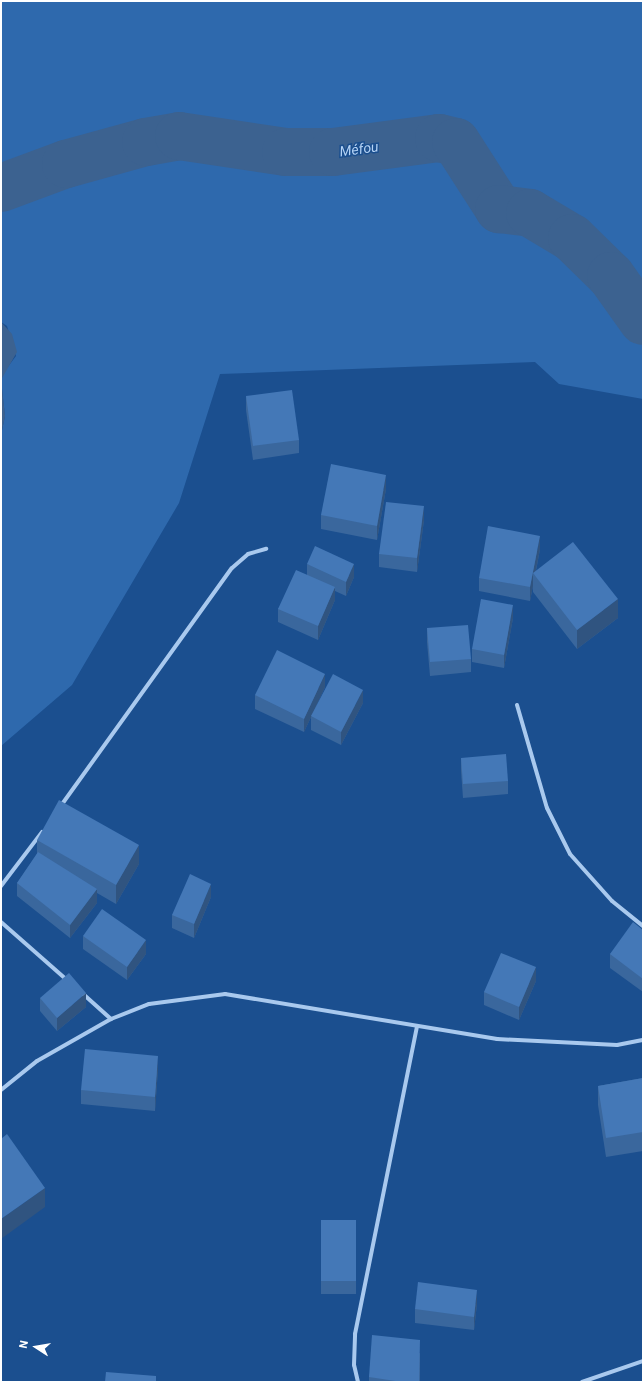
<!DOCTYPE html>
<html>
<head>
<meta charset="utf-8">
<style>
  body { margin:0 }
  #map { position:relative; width:644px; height:1383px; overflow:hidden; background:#1b4f8f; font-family:Roboto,sans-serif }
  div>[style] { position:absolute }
  .green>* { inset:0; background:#2e69ad }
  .water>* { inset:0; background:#3c6290 }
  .river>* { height:48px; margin:-24px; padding:0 24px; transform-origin:24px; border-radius:24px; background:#3c6290 }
  .street>* { height:4px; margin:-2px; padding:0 2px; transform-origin:2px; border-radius:2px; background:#a9c9ee }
  .wall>* { inset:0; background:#3a679d }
  .shaded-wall>* { inset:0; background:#305480 }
  .building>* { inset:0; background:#4478b7 }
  span { translate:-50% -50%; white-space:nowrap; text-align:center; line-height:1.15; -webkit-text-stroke:3px #1b4f8f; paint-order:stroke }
  .water-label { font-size:14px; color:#b5d3f5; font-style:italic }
  .frame { position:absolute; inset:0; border:2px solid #fff; pointer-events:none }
  .north { position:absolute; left:16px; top:1327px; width:40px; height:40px; -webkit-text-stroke:3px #1b4f8f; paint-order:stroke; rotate:282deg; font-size:11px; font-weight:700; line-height:16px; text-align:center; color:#fff }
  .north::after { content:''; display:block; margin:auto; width:14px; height:18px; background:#fff; clip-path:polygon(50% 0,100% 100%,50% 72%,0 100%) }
</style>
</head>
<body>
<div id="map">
  <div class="green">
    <i style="clip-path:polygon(1px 1px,643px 1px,643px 399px,559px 384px,535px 362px,220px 374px,179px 503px,72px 685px,1px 746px,1px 435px,5px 416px,1px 380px,4px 372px,16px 356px,7px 326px,1px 322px)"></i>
  </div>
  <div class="water">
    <i style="clip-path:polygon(1px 322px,12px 334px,17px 352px,1px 380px,5px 416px,1px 435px)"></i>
  </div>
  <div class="river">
    <i style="left:1px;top:188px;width:69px;rotate:-20.3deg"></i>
    <i style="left:66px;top:164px;width:83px;rotate:-15.4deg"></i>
    <i style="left:146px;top:142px;width:34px;rotate:-10deg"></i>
    <i style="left:179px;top:136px;width:108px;rotate:8.5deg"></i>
    <i style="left:286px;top:152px;width:47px"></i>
    <i style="left:333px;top:152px;width:107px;rotate:-7.5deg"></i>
    <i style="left:439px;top:138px;width:17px;rotate:13deg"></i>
    <i style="left:456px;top:142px;width:80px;rotate:57.3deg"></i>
    <i style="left:499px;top:209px;width:31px;rotate:7deg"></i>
    <i style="left:530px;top:213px;width:49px;rotate:30.8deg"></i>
    <i style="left:572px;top:238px;width:54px;rotate:44.3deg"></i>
    <i style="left:611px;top:276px;width:55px;rotate:54.6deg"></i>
  </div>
  <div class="street">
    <i style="left:517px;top:705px;width:107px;rotate:73.8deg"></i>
    <i style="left:547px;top:808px;width:51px;rotate:63.4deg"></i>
    <i style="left:570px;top:854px;width:63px;rotate:48.2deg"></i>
    <i style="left:612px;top:901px;width:40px;rotate:39deg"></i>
    <i style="left:60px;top:807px;width:294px;rotate:-54.3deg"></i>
    <i style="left:232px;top:568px;width:21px;rotate:-41deg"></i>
    <i style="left:248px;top:554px;width:19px;rotate:-16deg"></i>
    <i style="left:1px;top:886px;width:68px;rotate:-52.8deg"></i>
    <i style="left:1px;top:922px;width:89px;rotate:41.4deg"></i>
    <i style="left:82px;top:993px;width:39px;rotate:42deg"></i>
    <i style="left:1px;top:1090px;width:46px;rotate:-38.9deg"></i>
    <i style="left:37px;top:1061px;width:85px;rotate:-29.6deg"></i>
    <i style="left:111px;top:1019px;width:41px;rotate:-21.5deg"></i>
    <i style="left:149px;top:1004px;width:77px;rotate:-7.5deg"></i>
    <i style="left:225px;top:994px;width:276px;rotate:9.4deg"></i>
    <i style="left:497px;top:1039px;width:120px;rotate:2.9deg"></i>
    <i style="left:617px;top:1045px;width:26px;rotate:-11deg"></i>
    <i style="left:358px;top:1382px;width:17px;rotate:-103deg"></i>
    <i style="left:354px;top:1365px;width:31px;rotate:-88deg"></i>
    <i style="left:355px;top:1334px;width:314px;rotate:-78.6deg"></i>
    <i style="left:582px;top:1382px;width:65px;rotate:-19deg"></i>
  </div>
  <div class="wall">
    <i style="clip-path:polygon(246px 396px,299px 440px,299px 453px,253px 460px,246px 410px)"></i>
    <i style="clip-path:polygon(386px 489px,377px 540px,321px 529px,321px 515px)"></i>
    <i style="clip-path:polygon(424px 520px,417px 572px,379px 567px,379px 554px)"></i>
    <i style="clip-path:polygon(540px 549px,536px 571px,618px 618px,577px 649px,533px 592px,533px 586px,530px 601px,479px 591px,479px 578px)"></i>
    <i style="clip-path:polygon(307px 564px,354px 577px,346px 596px,335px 591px,335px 600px,318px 640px,278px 622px,278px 609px,307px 575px)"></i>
    <i style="clip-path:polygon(513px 618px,504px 668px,472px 662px,472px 649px)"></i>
    <i style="clip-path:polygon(427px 628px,471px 659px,471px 672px,430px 676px,427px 642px)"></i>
    <i style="clip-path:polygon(325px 687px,304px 732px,255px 709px,255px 695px)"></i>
    <i style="clip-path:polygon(363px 703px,341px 745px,311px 730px,311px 716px)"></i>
    <i style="clip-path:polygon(461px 758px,508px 781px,508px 794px,463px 798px,461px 771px)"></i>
    <i style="clip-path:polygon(37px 840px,139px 864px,116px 904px,97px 893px,97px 903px,70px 938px,17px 896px,17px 883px,37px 854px)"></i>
    <i style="clip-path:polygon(211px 897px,194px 938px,172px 928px,172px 915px)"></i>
    <i style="clip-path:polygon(643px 930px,643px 992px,610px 968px,610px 954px)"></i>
    <i style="clip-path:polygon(83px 936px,146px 954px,127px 980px,83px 949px)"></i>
    <i style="clip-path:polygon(536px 981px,519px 1020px,484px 1005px,484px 992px)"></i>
    <i style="clip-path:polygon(40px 998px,86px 1007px,57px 1031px,40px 1011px)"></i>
    <i style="clip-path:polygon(158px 1069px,155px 1111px,81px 1104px,81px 1090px)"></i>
    <i style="clip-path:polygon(643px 1078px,643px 1151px,606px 1157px,598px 1105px,598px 1086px)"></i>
    <i style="clip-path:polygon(321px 1220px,356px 1220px,356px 1294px,321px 1294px)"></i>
    <i style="clip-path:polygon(477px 1304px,474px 1330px,415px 1323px,415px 1309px)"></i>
    <i style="clip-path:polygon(420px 1353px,420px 1382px,369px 1382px,369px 1377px)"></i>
  </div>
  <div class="shaded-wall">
    <i style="clip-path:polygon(386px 475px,386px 489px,377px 540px,377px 526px)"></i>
    <i style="clip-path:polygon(424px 506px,424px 520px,417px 572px,417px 558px)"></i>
    <i style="clip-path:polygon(540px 536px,540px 549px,535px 575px,533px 573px,533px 586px,530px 601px,530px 587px)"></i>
    <i style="clip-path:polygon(354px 564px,354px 577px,346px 596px,346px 582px)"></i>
    <i style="clip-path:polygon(335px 587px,335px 600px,318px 640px,318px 626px)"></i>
    <i style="clip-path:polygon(618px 599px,618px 618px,577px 649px,577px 630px)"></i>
    <i style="clip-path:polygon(513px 605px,513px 618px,504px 668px,504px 655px)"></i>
    <i style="clip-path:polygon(325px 674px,325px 687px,304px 732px,304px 719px)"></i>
    <i style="clip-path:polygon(363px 690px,363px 703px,341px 745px,341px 732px)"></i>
    <i style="clip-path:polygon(139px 845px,139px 864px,116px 904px,116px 885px)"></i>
    <i style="clip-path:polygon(211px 884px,211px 897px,194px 938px,194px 924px)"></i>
    <i style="clip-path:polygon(97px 889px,97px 903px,70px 938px,70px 925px)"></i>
    <i style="clip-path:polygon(146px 940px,146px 954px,127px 980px,127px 967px)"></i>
    <i style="clip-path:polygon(536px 967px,536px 981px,519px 1020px,519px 1007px)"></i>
    <i style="clip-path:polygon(86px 993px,86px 1007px,57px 1031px,57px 1018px)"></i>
    <i style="clip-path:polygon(2px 1028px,2px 1042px,1px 1045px,1px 1032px)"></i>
    <i style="clip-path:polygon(158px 1056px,158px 1069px,155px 1111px,155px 1097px)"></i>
    <i style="clip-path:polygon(45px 1188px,45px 1207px,1px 1239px,1px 1219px)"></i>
    <i style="clip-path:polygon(477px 1290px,477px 1304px,474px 1330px,474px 1317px)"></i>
  </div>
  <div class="building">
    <i style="clip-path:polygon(292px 390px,299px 440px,253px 446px,246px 396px)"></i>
    <i style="clip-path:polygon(331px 464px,386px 475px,377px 526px,321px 515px)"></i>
    <i style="clip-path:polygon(386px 502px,424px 506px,417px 558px,379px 554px)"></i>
    <i style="clip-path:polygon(488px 526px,540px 536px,530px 587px,479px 578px)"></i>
    <i style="clip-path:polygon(573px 542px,618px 599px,577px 630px,533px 573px)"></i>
    <i style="clip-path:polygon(315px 546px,354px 564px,346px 582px,307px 564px)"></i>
    <i style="clip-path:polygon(296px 570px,335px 587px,318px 626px,278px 609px)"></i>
    <i style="clip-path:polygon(481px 599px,513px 605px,504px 655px,472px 649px)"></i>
    <i style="clip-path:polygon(468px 625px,471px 659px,430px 662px,427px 628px)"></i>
    <i style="clip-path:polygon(277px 650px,325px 674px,304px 719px,255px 695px)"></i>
    <i style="clip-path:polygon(333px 674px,363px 690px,341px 732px,311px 716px)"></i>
    <i style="clip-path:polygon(506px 754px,508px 781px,463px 784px,461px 758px)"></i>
    <i style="clip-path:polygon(59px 800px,139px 845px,116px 885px,37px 840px)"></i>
    <i style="clip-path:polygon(38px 852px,97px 889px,70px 925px,17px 883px)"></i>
    <i style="clip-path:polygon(190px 874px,211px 884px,194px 924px,172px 915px)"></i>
    <i style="clip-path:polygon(102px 909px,146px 940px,127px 967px,83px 936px)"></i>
    <i style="clip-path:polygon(633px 922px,643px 930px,643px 979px,610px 954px)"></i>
    <i style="clip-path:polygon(501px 953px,536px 967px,519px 1007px,484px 992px)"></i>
    <i style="clip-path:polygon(69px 973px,86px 993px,57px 1018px,40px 998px)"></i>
    <i style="clip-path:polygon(85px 1049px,158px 1056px,155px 1097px,81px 1090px)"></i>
    <i style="clip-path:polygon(643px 1078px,643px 1132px,606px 1138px,598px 1086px)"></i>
    <i style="clip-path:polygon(7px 1134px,45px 1188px,1px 1219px,1px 1139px)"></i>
    <i style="clip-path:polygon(321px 1220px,356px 1220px,356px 1281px,321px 1281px)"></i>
    <i style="clip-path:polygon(418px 1282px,477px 1290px,474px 1317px,415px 1309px)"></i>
    <i style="clip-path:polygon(372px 1335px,420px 1340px,419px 1382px,402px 1382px,369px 1377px)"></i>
    <i style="clip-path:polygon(106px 1372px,156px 1376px,156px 1382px,105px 1382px)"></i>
  </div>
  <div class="water-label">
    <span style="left:359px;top:149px;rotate:-8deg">Méfou</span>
  </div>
  <div class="frame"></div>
  <div class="north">N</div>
</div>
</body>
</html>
